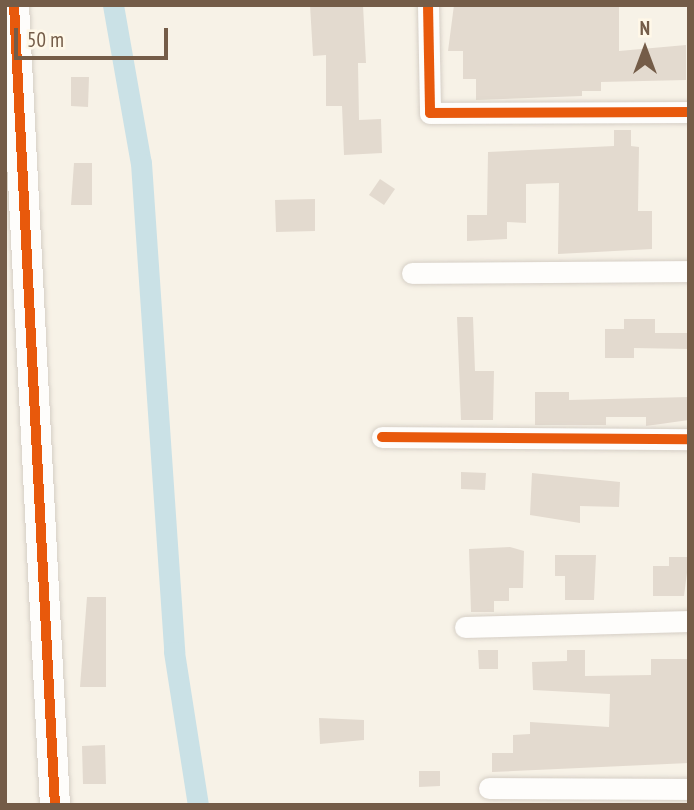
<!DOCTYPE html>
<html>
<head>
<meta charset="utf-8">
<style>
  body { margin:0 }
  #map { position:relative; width:694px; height:810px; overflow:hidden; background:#f7f2e7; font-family:"PT Sans Narrow",sans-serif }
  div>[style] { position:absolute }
  .canal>* { height:21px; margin:-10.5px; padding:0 10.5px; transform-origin:10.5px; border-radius:10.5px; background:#cae1e6 }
  .building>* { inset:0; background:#e3dacf }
  .roads { filter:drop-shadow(0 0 2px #d5cec5) drop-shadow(0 0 2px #d5cec5) }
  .street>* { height:21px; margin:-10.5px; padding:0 10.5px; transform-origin:10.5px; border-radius:10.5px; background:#fefdfb }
  .secondary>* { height:30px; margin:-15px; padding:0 15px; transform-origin:15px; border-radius:15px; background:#fefdfb }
  .cycleway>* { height:10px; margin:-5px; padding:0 5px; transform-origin:5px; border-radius:5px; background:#e8590c }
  span { translate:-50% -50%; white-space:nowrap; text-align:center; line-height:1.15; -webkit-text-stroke:5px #fff8e8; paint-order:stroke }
  .frame { position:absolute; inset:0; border:7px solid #745c48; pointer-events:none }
  .north { position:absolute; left:610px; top:14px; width:70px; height:70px; -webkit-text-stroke:5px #fff8e8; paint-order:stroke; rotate:0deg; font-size:19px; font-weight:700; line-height:28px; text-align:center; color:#745c48 }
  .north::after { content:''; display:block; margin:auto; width:24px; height:32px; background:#745c48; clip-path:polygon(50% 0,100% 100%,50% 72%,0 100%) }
  .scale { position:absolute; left:14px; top:28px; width:154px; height:32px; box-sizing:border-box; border:4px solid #745c48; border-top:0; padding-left:9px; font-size:21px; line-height:24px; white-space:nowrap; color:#745c48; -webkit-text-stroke:5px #fff8e8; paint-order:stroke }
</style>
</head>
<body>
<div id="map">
  <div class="canal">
    <i style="left:113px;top:5px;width:160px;rotate:80deg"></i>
    <i style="left:141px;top:163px;width:490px;rotate:86.1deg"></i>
    <i style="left:174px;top:652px;width:155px;rotate:81.1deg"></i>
  </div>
  <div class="building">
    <i style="clip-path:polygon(310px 5px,363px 5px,366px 63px,358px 63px,359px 120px,381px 119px,382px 153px,344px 155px,342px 106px,326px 106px,326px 55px,313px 56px)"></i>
    <i style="clip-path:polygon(454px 5px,619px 5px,619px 51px,686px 45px,686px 80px,601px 82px,601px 91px,582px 91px,582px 96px,476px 100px,476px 79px,463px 79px,463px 51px,448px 51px)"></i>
    <i style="clip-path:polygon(71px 77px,89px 77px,88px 107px,71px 106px)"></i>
    <i style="clip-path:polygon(614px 130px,631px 130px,631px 146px,639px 147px,638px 211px,652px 211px,652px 249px,558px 254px,559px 183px,526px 184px,526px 223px,507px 222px,507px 239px,467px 241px,467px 215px,487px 215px,488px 152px,614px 146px)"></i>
    <i style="clip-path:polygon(74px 163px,92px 163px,92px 205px,71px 205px)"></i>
    <i style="clip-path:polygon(380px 179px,395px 189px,384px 205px,369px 195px)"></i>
    <i style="clip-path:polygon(315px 199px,315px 231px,276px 232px,275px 200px)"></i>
    <i style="clip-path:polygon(457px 317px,473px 317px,475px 371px,494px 371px,493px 420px,461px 420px)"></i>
    <i style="clip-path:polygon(624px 319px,655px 319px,655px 333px,689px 333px,689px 349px,634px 348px,634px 358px,605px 358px,605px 329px,624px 329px)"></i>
    <i style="clip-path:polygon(535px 392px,569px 392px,569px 400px,689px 397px,689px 420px,646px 426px,646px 417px,606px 417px,606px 425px,535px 425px)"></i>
    <i style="clip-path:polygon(461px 472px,486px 473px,485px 490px,461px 489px)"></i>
    <i style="clip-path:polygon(532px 473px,620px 482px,619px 507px,580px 506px,580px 523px,530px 515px)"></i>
    <i style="clip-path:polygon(510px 547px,524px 551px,523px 588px,509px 588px,509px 601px,494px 601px,494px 612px,471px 612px,469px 549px)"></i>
    <i style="clip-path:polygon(555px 555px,596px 555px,594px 600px,565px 600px,565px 576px,555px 576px)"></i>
    <i style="clip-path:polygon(669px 557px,689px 557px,684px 596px,653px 596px,653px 566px,669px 566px)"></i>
    <i style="clip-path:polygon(87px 597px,106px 597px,106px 687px,80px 687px)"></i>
    <i style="clip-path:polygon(478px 650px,498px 650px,498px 669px,479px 669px)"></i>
    <i style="clip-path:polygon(567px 650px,585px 650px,585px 676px,651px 675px,651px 659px,689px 659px,689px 763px,492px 772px,492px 753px,513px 753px,513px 735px,530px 734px,530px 722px,609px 727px,610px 694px,533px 690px,532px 662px,567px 661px)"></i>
    <i style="clip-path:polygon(319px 718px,364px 720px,364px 740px,320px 744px)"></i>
    <i style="clip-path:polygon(105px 745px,106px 784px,83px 784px,82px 746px)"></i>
    <i style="clip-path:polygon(419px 771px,440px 771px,440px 786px,419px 787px)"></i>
  </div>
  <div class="roads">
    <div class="street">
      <i style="left:428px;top:5px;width:108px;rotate:88.9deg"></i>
      <i style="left:430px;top:113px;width:259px;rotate:-0.2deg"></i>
      <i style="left:412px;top:273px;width:277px;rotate:-0.4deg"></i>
      <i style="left:382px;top:437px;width:307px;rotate:0.4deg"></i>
      <i style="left:465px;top:627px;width:224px;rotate:-1.5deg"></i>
      <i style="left:489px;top:788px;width:200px;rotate:0.3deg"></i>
    </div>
    <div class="secondary">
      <i style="left:14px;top:5px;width:801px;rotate:87.07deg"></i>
    </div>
  </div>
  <div class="cycleway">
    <i style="left:14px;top:5px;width:801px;rotate:87.07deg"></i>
    <i style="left:428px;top:5px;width:108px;rotate:88.9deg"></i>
    <i style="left:430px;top:113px;width:259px;rotate:-0.2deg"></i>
    <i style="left:382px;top:437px;width:307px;rotate:0.4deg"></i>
  </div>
  <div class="frame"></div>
  <div class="north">N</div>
  <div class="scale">50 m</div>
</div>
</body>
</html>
